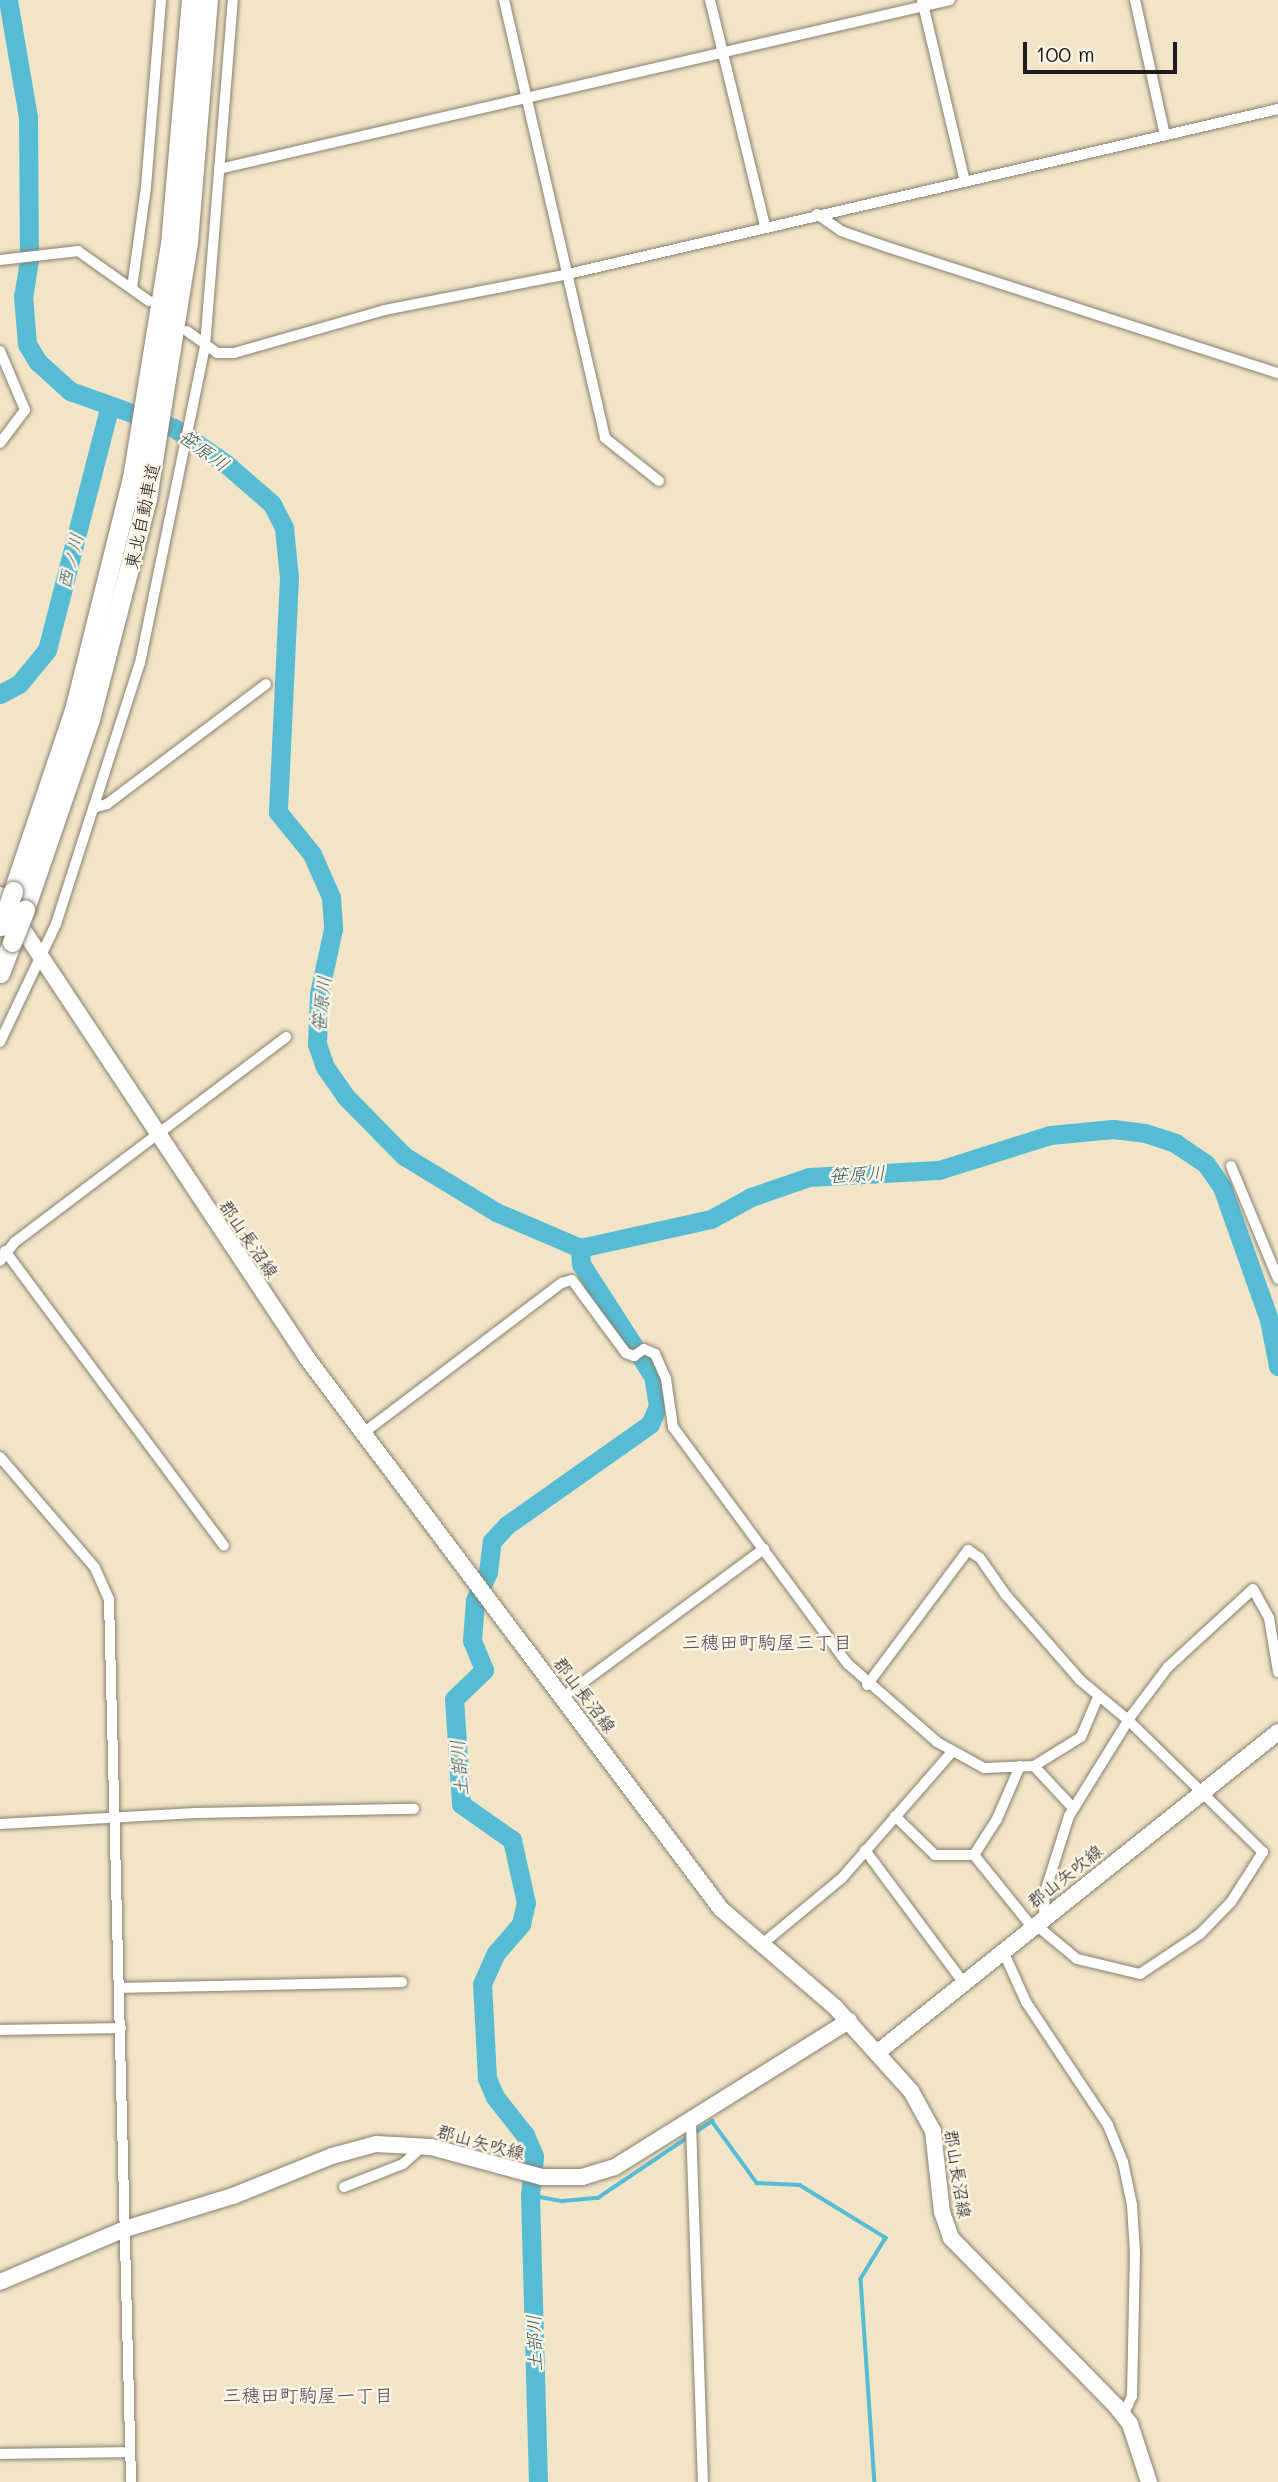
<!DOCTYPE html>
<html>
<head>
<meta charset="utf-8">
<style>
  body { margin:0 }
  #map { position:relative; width:1278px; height:2482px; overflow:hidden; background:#f2e4c6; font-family:Mali,"Klee One",sans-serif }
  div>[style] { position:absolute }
  .stream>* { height:3.5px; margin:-1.75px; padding:0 1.75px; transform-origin:1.75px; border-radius:1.75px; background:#56bcd4 }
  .river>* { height:19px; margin:-9.5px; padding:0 9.5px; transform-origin:9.5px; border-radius:9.5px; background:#56bcd4 }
  .roads { filter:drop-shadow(0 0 2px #878071) drop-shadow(0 0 2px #878071) }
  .street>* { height:10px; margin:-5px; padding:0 5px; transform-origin:5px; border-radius:5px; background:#fff }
  .primary>* { height:16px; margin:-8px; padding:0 8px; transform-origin:8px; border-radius:8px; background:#fff }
  .highway>* { height:19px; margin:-9.5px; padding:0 9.5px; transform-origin:9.5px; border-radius:9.5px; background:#fff }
  .bridges { filter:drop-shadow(0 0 2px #878071) drop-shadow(0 0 2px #878071) }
  .highway-bridge>* { height:19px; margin:-9.5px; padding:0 9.5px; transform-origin:9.5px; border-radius:9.5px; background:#fff }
  span { translate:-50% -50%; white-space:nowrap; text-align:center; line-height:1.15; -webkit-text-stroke:5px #fcf5e5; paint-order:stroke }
  .street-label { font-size:18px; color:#1c1c1c }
  .water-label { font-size:19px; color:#335c66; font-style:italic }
  .neighbourhood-label { font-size:19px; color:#4d495a }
  .scale { position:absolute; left:1023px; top:42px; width:154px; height:32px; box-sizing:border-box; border:4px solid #1c1c1c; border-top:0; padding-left:9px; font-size:21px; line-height:24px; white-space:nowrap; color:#1c1c1c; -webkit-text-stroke:5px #fcf5e5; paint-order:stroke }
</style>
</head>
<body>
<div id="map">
  <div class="stream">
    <i style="left:530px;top:2195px;width:33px;rotate:11deg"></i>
    <i style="left:562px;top:2201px;width:36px;rotate:-5deg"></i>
    <i style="left:598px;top:2198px;width:138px;rotate:-34deg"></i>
    <i style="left:712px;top:2121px;width:77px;rotate:54deg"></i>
    <i style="left:757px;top:2183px;width:43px;rotate:2.7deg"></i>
    <i style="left:800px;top:2185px;width:101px;rotate:31.6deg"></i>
    <i style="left:886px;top:2238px;width:48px;rotate:121.4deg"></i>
    <i style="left:861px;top:2279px;width:203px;rotate:86.1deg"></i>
  </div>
  <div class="river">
    <i style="left:8px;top:0;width:119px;rotate:80.3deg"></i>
    <i style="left:28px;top:117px;width:143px;rotate:89.6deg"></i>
    <i style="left:29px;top:260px;width:36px;rotate:99deg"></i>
    <i style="left:23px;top:296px;width:48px;rotate:85.2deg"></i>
    <i style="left:27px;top:344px;width:21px;rotate:59deg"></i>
    <i style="left:38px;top:362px;width:43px;rotate:42.2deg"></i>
    <i style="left:70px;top:391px;width:110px;rotate:19.6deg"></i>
    <i style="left:174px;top:428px;width:62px;rotate:34.5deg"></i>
    <i style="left:225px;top:463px;width:62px;rotate:41.1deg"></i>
    <i style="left:272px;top:504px;width:27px;rotate:63deg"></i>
    <i style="left:284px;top:528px;width:49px;rotate:84.2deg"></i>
    <i style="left:289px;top:577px;width:235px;rotate:92.7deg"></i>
    <i style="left:278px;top:812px;width:54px;rotate:51deg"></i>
    <i style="left:312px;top:854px;width:47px;rotate:66.2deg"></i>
    <i style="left:331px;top:897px;width:32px;rotate:86deg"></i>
    <i style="left:333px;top:929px;width:66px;rotate:102.2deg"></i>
    <i style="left:319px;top:994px;width:50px;rotate:92.3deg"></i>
    <i style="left:317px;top:1044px;width:24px;rotate:71deg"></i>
    <i style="left:325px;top:1067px;width:35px;rotate:55deg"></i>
    <i style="left:345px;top:1096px;width:84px;rotate:45.5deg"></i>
    <i style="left:404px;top:1156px;width:108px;rotate:31.3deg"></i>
    <i style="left:496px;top:1212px;width:91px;rotate:23.2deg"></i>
    <i style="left:580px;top:1248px;width:134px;rotate:-12.5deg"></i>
    <i style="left:711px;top:1219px;width:46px;rotate:-28.8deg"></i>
    <i style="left:751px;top:1197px;width:61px;rotate:-19deg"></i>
    <i style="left:809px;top:1177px;width:130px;rotate:-3.1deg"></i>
    <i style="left:939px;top:1170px;width:116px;rotate:-17.5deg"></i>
    <i style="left:1050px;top:1135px;width:63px;rotate:-5.4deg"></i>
    <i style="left:1113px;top:1129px;width:32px;rotate:7deg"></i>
    <i style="left:1145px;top:1133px;width:32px;rotate:18deg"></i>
    <i style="left:1175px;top:1143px;width:37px;rotate:34deg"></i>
    <i style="left:1206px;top:1164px;width:28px;rotate:55deg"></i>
    <i style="left:1222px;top:1187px;width:141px;rotate:70.5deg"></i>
    <i style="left:1269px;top:1320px;width:47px;rotate:78.9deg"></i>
    <i style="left:0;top:694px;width:21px;rotate:-28deg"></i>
    <i style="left:19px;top:684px;width:44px;rotate:-50.5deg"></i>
    <i style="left:47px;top:650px;width:250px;rotate:-75.6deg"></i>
    <i style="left:538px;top:2482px;width:287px;rotate:-91.6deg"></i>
    <i style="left:530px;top:2195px;width:39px;rotate:-84deg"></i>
    <i style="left:534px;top:2156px;width:23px;rotate:-113deg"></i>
    <i style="left:525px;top:2135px;width:48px;rotate:-128.3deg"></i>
    <i style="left:495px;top:2097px;width:21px;rotate:-113deg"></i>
    <i style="left:487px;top:2078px;width:94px;rotate:-93deg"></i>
    <i style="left:482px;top:1984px;width:34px;rotate:-66deg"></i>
    <i style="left:496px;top:1953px;width:38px;rotate:-49deg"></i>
    <i style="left:521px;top:1924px;width:22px;rotate:-77deg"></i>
    <i style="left:526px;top:1903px;width:65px;rotate:-102.5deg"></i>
    <i style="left:512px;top:1840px;width:62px;rotate:-144.8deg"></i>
    <i style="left:461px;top:1804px;width:105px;rotate:-93.8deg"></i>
    <i style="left:454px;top:1699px;width:42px;rotate:-44deg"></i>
    <i style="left:484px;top:1670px;width:31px;rotate:-112deg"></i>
    <i style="left:472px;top:1641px;width:41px;rotate:-85.8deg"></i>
    <i style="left:475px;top:1600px;width:31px;rotate:-65deg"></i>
    <i style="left:488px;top:1572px;width:31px;rotate:-83deg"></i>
    <i style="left:492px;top:1541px;width:22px;rotate:-47deg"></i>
    <i style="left:507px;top:1525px;width:175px;rotate:-35.2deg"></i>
    <i style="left:650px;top:1424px;width:20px;rotate:-66deg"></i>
    <i style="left:658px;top:1406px;width:30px;rotate:-99deg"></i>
    <i style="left:653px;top:1376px;width:133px;rotate:-122.7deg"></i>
    <i style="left:581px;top:1264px;width:16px;rotate:-94deg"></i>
  </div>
  <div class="roads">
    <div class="street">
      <i style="left:504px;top:0;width:449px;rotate:77deg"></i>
      <i style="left:605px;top:438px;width:69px;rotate:38.5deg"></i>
      <i style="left:710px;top:0;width:233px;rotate:76.3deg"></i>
      <i style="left:922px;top:0;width:187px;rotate:76.7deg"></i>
      <i style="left:1135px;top:0;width:138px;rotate:77.5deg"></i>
      <i style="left:219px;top:169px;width:750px;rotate:-13.02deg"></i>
      <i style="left:817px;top:214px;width:29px;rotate:35deg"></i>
      <i style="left:841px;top:231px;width:46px;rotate:19.2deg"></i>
      <i style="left:884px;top:246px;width:414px;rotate:17.9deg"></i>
      <i style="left:0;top:260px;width:79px;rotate:-6.6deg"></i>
      <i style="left:78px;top:251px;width:87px;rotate:35.2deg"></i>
      <i style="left:132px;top:288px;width:102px;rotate:-82.1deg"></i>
      <i style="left:146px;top:187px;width:188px;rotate:-85.4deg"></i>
      <i style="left:187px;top:331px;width:37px;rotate:36deg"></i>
      <i style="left:217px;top:353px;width:17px"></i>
      <i style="left:234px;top:353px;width:157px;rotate:-15.9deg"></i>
      <i style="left:385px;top:310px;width:187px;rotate:-11.1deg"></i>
      <i style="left:568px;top:274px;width:729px;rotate:-13.08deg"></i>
      <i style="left:0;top:351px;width:64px;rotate:67deg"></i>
      <i style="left:25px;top:410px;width:41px;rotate:127.1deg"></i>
      <i style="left:93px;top:808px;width:15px;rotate:-16deg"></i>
      <i style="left:107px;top:804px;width:199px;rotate:-37deg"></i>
      <i style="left:0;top:1042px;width:131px;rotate:-64.6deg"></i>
      <i style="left:56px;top:924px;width:274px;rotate:-72.2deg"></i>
      <i style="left:140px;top:663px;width:324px;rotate:-78.4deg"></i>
      <i style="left:205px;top:346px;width:347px;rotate:-85.4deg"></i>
      <i style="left:1231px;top:1166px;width:122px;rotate:67.4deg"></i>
      <i style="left:5px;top:1251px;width:367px;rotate:53.4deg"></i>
      <i style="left:0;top:1261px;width:24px;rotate:-52deg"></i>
      <i style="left:15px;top:1242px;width:340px;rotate:-37.1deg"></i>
      <i style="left:362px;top:1434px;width:251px;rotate:-37.1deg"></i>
      <i style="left:562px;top:1283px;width:10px;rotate:-17deg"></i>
      <i style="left:572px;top:1280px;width:91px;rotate:53.5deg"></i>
      <i style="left:626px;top:1353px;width:9px;rotate:21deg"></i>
      <i style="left:634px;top:1356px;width:12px;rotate:-35deg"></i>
      <i style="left:644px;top:1349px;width:12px;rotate:24deg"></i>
      <i style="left:655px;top:1354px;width:27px;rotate:66deg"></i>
      <i style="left:666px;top:1379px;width:49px;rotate:81.7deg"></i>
      <i style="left:673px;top:1427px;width:295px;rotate:53.6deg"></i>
      <i style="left:848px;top:1664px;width:118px;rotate:41.2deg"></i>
      <i style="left:937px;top:1742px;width:54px;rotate:29deg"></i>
      <i style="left:984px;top:1768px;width:50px;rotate:-2.3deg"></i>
      <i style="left:1034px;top:1766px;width:55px;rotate:-31.7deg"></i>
      <i style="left:1081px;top:1737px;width:43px;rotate:-67deg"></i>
      <i style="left:0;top:1457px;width:146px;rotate:49.4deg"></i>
      <i style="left:95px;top:1568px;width:34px;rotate:66deg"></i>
      <i style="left:109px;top:1599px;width:883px;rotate:88.57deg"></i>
      <i style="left:867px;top:1685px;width:169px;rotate:-53.2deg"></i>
      <i style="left:968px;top:1550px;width:14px;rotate:34deg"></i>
      <i style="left:980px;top:1558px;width:44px;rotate:55.2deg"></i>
      <i style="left:1005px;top:1594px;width:114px;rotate:48.9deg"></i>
      <i style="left:1080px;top:1680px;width:62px;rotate:39.8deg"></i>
      <i style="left:1128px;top:1720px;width:189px;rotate:44.4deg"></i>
      <i style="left:1263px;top:1852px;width:59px;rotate:122.6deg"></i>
      <i style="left:1231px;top:1902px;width:45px;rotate:134.1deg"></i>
      <i style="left:1200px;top:1934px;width:72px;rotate:146.3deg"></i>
      <i style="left:1140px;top:1974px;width:65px;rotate:-166.6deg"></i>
      <i style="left:1077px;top:1959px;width:55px;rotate:-140.2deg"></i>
      <i style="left:563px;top:1697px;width:250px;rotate:-36.4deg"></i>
      <i style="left:1020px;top:1766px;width:58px;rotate:113.5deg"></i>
      <i style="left:997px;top:1819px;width:43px;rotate:122.6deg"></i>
      <i style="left:974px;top:1855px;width:92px;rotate:51.1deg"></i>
      <i style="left:1034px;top:1766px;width:57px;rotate:47.1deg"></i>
      <i style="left:895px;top:1816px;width:56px;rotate:44.3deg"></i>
      <i style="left:935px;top:1855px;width:39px"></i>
      <i style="left:0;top:1824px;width:196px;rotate:-3.2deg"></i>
      <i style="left:196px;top:1813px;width:218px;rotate:-1.1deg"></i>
      <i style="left:865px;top:1850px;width:164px;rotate:53.4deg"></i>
      <i style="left:1044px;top:1917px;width:25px;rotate:-88deg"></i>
      <i style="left:1045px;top:1892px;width:80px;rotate:-72.5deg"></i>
      <i style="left:1069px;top:1816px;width:118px;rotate:-58.2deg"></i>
      <i style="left:1131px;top:1716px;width:61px;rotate:-52.9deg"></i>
      <i style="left:1168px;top:1667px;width:115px;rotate:-42.5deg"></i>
      <i style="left:1253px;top:1589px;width:33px;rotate:61deg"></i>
      <i style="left:1269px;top:1618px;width:55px;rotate:80.5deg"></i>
      <i style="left:761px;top:1945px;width:105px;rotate:-39.6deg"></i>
      <i style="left:842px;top:1878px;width:166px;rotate:-48.9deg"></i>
      <i style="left:1003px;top:1951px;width:56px;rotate:65.7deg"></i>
      <i style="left:1026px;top:2002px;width:148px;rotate:56.3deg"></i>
      <i style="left:1108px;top:2125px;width:40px;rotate:68deg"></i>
      <i style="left:1123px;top:2162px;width:44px;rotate:78.2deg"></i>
      <i style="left:1132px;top:2205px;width:48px;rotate:86.4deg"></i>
      <i style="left:1135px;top:2253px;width:143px;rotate:91.2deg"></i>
      <i style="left:1132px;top:2396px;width:21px;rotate:115deg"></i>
      <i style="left:120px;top:1988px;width:282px;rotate:-1.2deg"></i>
      <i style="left:0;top:2030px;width:121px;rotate:-0.9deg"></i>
      <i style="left:691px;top:2123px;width:359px;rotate:88.1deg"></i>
      <i style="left:344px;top:2187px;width:63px;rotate:-21.3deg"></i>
      <i style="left:403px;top:2164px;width:25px;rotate:-42deg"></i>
      <i style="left:0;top:2454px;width:130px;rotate:-0.9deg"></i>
    </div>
    <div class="primary">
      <i style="left:0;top:895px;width:556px;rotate:56.45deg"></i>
      <i style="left:307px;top:1358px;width:689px;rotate:53.08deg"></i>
      <i style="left:721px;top:1909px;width:150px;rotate:40.7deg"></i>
      <i style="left:835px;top:2007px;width:113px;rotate:47.9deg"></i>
      <i style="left:911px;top:2091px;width:46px;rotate:61.2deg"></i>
      <i style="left:933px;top:2131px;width:81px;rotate:83.7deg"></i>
      <i style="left:942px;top:2212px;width:28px;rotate:71deg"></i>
      <i style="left:951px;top:2238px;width:235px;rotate:45.5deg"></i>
      <i style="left:1116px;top:2406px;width:23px;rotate:52deg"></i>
      <i style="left:1130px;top:2424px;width:61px;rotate:71.9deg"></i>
      <i style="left:878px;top:2052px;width:512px;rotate:-38.66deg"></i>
      <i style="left:0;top:2282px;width:136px;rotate:-23deg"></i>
      <i style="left:125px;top:2229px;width:113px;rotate:-17deg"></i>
      <i style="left:233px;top:2196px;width:107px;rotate:-22deg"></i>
      <i style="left:332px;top:2156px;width:46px;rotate:-15.3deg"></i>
      <i style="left:376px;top:2144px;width:55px;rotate:3.1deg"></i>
      <i style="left:431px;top:2147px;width:115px;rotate:15.1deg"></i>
      <i style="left:542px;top:2177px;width:40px"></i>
      <i style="left:582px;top:2177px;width:34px;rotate:-17deg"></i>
      <i style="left:615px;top:2167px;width:276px;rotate:-32deg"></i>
    </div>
    <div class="highway">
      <i style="left:13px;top:891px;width:191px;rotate:-71.4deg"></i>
      <i style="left:74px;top:710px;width:239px;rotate:-76deg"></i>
      <i style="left:132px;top:478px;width:237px;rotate:-80.8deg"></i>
      <i style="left:170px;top:244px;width:245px;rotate:-85.1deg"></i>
      <i style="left:25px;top:909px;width:201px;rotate:-71.1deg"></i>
      <i style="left:90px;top:719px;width:228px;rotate:-75.5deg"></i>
      <i style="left:147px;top:498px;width:259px;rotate:-80.9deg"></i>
      <i style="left:188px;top:242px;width:243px;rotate:-85.3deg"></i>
      <i style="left:0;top:973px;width:33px;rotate:-69deg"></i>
    </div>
  </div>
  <div class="bridges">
    <div class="highway-bridge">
      <i style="left:1px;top:926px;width:37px;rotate:-71deg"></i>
      <i style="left:12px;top:942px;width:35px;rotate:-68deg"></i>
    </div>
  </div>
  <div class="street-label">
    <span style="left:142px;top:516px;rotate:-78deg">東北自動車道</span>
    <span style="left:249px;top:1239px;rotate:56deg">郡山長沼線</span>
    <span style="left:585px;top:1695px;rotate:53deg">郡山長沼線</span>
    <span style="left:1065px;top:1876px;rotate:-38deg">郡山矢吹線</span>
    <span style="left:481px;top:2142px;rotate:15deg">郡山矢吹線</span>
    <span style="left:958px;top:2174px;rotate:81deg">郡山長沼線</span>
  </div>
  <div class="water-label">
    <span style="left:204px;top:450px;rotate:36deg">笹原川</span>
    <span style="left:70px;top:561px;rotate:-76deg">西ノ川</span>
    <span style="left:321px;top:1004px;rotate:-84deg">笹原川</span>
    <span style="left:857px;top:1174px;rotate:-3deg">笹原川</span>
    <span style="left:459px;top:1768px;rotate:-95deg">土部川</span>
    <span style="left:534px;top:2343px;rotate:-92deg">土部川</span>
  </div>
  <div class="neighbourhood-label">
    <span style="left:767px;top:1642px">三穂田町駒屋三丁目</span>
    <span style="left:308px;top:2395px">三穂田町駒屋一丁目</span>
  </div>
  <div class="scale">100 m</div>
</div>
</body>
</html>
